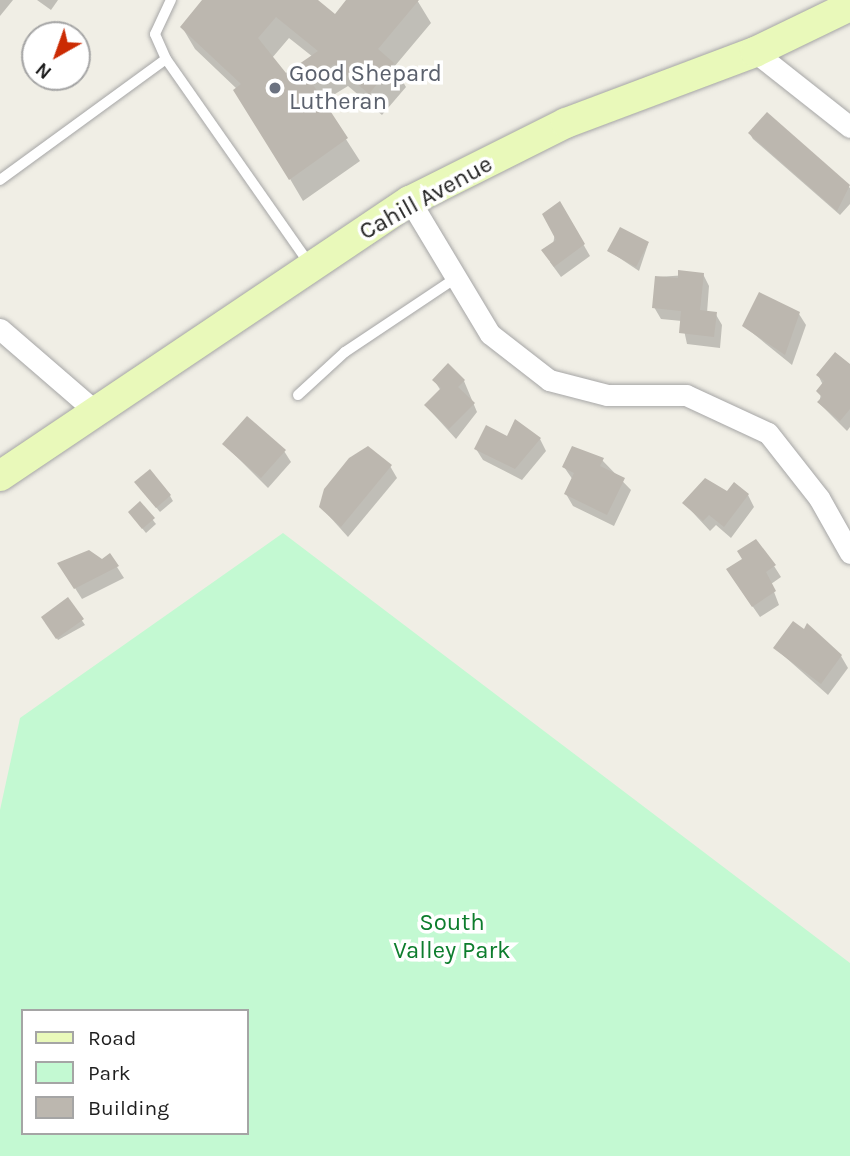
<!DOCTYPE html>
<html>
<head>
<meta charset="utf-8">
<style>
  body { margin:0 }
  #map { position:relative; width:850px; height:1156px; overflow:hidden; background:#f0eee5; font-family:Karla,sans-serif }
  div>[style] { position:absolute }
  .park>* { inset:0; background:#c3f9d2 }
  .shadow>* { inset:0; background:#0003 }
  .building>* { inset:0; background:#bcb7af }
  .roads { filter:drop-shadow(0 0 2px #a6a6a6) drop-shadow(0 0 2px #a6a6a6) }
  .lane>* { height:10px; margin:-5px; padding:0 5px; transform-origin:5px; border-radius:5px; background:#fff }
  .street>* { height:21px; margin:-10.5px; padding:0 10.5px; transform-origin:10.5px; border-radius:10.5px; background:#fff }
  .secondary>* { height:30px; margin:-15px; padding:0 15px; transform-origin:15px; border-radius:15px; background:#e9f9ba }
  .dots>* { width:19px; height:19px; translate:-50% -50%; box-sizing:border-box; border:4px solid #fff; border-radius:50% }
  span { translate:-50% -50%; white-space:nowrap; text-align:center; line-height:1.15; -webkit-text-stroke:7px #fff; paint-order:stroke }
  .worship-label { font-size:24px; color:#5b616d }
  .left { translate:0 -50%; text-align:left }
  .street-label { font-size:24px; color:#1f1f1f }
  .park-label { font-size:24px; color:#0d7d2d }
  .legend { position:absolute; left:21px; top:1009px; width:228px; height:126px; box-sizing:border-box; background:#fff; border:2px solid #a5a5a5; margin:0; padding:9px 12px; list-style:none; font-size:21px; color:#1f1f1f }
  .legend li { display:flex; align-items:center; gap:14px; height:35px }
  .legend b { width:35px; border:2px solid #a5a5a5 }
  .north { position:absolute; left:21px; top:21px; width:70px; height:70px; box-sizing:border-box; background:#fff; border:2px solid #a5a5a5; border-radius:50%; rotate:220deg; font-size:19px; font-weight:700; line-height:28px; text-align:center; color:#1f1f1f }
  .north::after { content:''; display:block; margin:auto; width:24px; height:32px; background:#cb2b03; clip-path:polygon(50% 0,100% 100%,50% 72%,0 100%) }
</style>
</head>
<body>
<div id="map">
  <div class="park">
    <i style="clip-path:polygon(evenodd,283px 533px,850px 963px,850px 1156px,0 1156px,0 810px,20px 718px,283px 533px,23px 1011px,247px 1011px,247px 1133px,23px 1133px,23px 1011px)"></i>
  </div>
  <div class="shadow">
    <i style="clip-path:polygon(0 0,13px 0,0 16px)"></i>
    <i style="clip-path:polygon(37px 0,58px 0,51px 10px)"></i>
    <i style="clip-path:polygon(evenodd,204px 0,316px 0,335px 17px,349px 0,417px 0,431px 23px,394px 67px,406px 87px,382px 115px,348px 86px,322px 102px,360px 161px,303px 201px,237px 89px,195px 49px,182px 27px,204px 0,289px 38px,313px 57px,286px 76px,272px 58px,289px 38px)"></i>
    <i style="clip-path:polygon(767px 115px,850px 188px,850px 204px,840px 215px,753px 139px,750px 134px)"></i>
    <i style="clip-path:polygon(560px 204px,590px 256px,561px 277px,550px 262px)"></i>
    <i style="clip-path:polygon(648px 244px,639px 271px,609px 251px)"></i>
    <i style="clip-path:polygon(703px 274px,709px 286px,707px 313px,715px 313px,722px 325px,720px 348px,687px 344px,682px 321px,661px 319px,654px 307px,657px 277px)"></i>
    <i style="clip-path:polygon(799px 314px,806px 325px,792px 365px,744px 326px)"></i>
    <i style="clip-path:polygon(448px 365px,464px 381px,477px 412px,456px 439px,426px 406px,441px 391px,434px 380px)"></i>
    <i style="clip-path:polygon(850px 366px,850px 427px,847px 431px,819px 403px,823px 385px,818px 375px)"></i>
    <i style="clip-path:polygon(508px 438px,540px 439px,546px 451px,522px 480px,483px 460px,476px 449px)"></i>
    <i style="clip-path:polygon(225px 445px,284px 451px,291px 462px,268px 488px)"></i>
    <i style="clip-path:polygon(602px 460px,631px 490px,614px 526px,573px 506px,566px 494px,573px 480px,564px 467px)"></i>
    <i style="clip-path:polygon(390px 466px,397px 478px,348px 537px,321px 507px)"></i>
    <i style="clip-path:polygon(139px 487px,170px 496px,173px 501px,160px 512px)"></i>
    <i style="clip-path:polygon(748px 495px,754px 507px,731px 538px,716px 525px,710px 531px,684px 503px)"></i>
    <i style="clip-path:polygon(140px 504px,156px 524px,146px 533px,133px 517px)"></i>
    <i style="clip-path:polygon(110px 556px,124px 578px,82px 599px,66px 574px)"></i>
    <i style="clip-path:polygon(774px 566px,781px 577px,771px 584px,779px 605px,760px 617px,735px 581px)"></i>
    <i style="clip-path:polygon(67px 599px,85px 625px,58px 640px,43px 617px)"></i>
    <i style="clip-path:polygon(775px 648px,841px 656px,848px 668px,828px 695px)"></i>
  </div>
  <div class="building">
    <i style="clip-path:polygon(evenodd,202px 0,318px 0,335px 14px,346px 0,419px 0,378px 49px,394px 63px,369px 94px,334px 64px,310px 80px,348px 138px,289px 180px,233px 90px,241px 84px,180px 27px,202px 0,276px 17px,318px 51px,286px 73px,258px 38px,276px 17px)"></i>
    <i style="clip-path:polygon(767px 112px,850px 185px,837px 211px,748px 133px)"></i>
    <i style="clip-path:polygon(560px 201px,585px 244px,554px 267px,541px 250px,556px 240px,542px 214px)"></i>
    <i style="clip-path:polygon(620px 227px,649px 242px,636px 267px,607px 251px)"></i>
    <i style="clip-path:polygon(678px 270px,704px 273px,700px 310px,717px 312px,714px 337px,679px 333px,681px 311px,652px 308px,655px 276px,678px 278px)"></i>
    <i style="clip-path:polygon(759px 292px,800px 312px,785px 355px,742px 326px)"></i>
    <i style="clip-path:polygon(835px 352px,850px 364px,850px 409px,840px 421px,817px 402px,822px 397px,816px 391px,824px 381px,816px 375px)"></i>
    <i style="clip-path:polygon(448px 363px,465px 380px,458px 387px,475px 403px,449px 429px,424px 405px,441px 388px,432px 380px)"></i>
    <i style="clip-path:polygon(247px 416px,286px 450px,261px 478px,222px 444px)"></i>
    <i style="clip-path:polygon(515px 419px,541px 438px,515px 469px,474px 449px,486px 425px,507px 436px)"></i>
    <i style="clip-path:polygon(368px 446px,392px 465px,341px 527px,319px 507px,324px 489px,349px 458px)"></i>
    <i style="clip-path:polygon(572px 446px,604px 458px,600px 466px,625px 478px,607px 515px,564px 494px,574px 473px,562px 467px)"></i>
    <i style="clip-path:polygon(150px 469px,171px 495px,156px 508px,134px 482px)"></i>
    <i style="clip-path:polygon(705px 478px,727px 491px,734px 482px,749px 494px,724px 527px,709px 515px,703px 521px,682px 503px)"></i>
    <i style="clip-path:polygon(140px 501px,155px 518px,142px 529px,128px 512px)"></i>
    <i style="clip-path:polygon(756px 539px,776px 565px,766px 572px,776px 591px,752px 607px,726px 569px,742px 559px,737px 551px)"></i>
    <i style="clip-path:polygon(89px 550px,102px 559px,110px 553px,119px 566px,74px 589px,57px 563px)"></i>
    <i style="clip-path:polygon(68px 597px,84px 619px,56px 639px,41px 617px)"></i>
    <i style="clip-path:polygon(793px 621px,804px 629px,807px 623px,842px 655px,821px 684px,773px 648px)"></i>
  </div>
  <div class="roads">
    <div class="lane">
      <i style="left:166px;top:59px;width:253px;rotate:55deg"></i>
      <i style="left:0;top:180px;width:205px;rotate:-36.1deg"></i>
      <i style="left:166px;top:59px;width:27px;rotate:-114deg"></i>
      <i style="left:155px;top:34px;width:38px;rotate:-65deg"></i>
      <i style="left:298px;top:395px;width:64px;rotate:-42.5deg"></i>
      <i style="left:345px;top:352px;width:133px;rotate:-33.7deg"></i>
    </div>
    <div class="street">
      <i style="left:755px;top:52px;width:121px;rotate:38.3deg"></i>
      <i style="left:410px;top:201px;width:155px;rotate:59deg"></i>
      <i style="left:490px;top:334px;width:75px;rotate:37.9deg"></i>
      <i style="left:549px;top:380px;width:60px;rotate:14.5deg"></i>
      <i style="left:607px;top:395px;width:79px"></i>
      <i style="left:686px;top:395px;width:90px;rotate:24.9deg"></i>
      <i style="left:768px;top:433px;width:83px;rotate:51.9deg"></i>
      <i style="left:819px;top:498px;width:63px;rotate:60.6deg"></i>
      <i style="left:0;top:329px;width:125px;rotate:40.8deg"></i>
    </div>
    <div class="secondary">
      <i style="left:0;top:476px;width:494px;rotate:-33.9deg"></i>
      <i style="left:410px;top:201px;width:174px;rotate:-26.6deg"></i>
      <i style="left:566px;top:123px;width:202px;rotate:-20.6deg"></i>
      <i style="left:755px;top:52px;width:106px;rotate:-25.8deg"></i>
    </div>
  </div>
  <div class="dots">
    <i style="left:275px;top:88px;background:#6b7280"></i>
  </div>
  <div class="worship-label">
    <span class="left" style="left:289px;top:88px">Good Shepard<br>Lutheran</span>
  </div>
  <div class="street-label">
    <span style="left:426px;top:198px;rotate:-29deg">Cahill Avenue</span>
  </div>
  <div class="park-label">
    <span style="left:452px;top:937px">South<br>Valley Park</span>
  </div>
  <ul class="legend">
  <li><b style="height:9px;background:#e9f9ba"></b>Road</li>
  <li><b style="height:19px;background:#c3f9d2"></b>Park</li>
  <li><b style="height:19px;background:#bcb7af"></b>Building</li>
  </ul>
  <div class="north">N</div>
</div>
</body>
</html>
